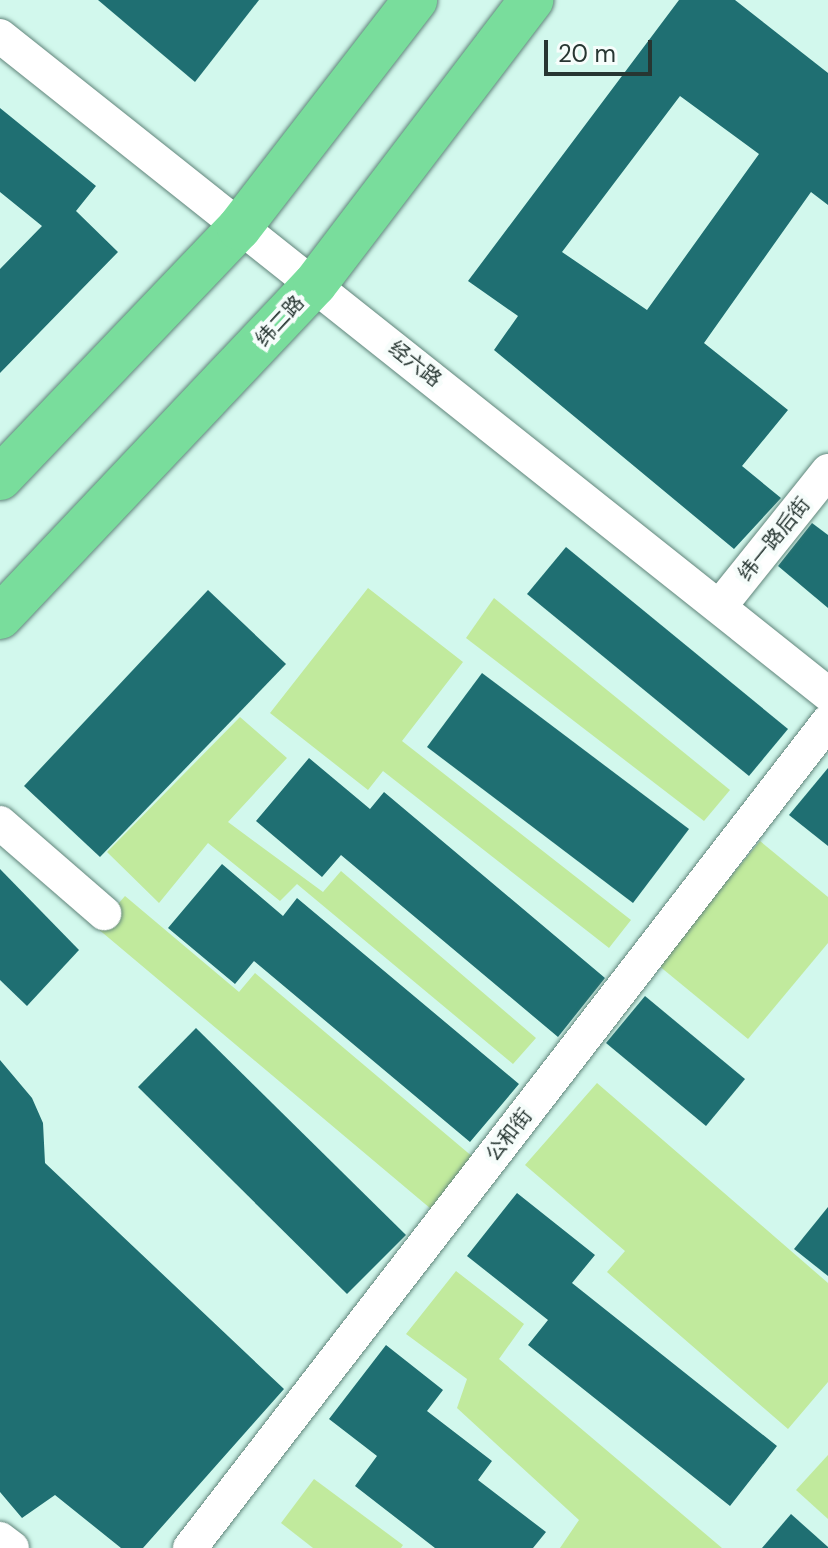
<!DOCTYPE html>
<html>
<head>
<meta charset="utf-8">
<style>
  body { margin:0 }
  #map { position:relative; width:828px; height:1548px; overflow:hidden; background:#d2f8ed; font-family:"DM Sans","Noto Sans SC",sans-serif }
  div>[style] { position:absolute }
  .green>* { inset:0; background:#c1ea9d }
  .building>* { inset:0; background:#1f6f72 }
  .roads { filter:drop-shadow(0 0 2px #61857b) drop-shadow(0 0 2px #61857b) }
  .minor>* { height:34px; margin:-17px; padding:0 17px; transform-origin:17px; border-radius:17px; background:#fff }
  .highway>* { height:44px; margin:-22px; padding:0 22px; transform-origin:22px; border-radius:22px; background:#79dd9c }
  span { translate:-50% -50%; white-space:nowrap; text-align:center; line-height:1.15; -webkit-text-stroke:8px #f6fdfb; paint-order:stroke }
  .street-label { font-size:20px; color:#273632 }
  .scale { position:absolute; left:544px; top:40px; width:108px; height:36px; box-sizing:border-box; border:4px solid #273632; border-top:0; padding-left:10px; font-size:24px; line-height:28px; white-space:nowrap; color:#273632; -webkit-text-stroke:6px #f6fdfb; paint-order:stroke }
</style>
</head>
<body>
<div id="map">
  <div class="green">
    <i style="clip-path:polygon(368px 588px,463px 662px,402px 741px,631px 920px,609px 948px,383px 771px,368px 790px,270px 713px)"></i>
    <i style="clip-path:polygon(494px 598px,730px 790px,704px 821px,466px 638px)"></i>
    <i style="clip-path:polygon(240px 717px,287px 758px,228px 822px,323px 892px,341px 871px,536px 1038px,513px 1064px,297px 884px,280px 901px,208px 843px,159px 903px,107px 852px)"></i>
    <i style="clip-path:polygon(760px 841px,828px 897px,828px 943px,748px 1039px,658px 965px)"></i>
    <i style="clip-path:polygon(125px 896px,239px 992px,255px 973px,480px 1163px,437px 1214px,97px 928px)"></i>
    <i style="clip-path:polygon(597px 1083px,828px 1283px,828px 1382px,788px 1429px,607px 1272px,625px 1251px,525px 1165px)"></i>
    <i style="clip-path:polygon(456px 1271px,524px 1324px,499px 1359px,722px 1548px,560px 1548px,579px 1520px,457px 1408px,467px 1379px,406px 1334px)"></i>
    <i style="clip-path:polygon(828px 1455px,828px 1519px,796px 1490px)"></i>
    <i style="clip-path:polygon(314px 1479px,403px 1545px,401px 1548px,313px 1548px,281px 1523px)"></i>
  </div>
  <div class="building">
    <i style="clip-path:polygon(98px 0,259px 0,195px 82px)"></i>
    <i style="clip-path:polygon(evenodd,679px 0,735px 0,828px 73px,828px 205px,811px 192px,704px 343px,788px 410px,742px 466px,781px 498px,734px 549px,494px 350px,518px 316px,468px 281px,679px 0,680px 96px,759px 154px,647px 310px,562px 252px,680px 96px)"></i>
    <i style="clip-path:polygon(0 108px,96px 186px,76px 211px,118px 252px,0 373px,0 269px,42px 226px,0 192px)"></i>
    <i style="clip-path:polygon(812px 523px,828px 535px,828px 608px,778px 566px)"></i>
    <i style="clip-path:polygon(566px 547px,788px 729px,749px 776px,527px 594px)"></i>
    <i style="clip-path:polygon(208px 590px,286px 664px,100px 857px,24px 786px)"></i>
    <i style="clip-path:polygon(482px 673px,689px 829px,633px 903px,427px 747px)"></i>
    <i style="clip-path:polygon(309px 758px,370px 809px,384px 792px,605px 978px,558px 1037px,341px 855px,322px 877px,256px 821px)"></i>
    <i style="clip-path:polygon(828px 768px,828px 846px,789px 815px)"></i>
    <i style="clip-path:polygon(222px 864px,283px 916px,297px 898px,519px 1084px,470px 1142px,254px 961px,235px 984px,168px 928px)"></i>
    <i style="clip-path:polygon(0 869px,79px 950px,27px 1006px,0 980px)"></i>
    <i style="clip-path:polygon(645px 996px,745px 1079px,706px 1126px,606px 1043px)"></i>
    <i style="clip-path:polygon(196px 1028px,406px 1235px,347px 1294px,138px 1087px)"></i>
    <i style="clip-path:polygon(0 1060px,32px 1098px,43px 1123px,45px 1163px,284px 1389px,143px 1548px,121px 1548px,55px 1495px,22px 1518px,0 1492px)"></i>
    <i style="clip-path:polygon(517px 1193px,595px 1255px,572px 1283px,777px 1446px,730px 1506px,528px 1345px,548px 1320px,467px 1256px)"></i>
    <i style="clip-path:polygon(828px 1207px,828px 1276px,794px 1249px)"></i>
    <i style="clip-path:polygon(386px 1345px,443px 1390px,427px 1411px,492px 1461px,478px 1480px,546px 1532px,533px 1548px,435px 1548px,355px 1486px,377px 1456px,329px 1419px)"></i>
    <i style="clip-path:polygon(791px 1514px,828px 1547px,828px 1548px,762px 1548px)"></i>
  </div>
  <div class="roads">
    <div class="minor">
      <i style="left:0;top:36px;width:1058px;rotate:38.47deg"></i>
      <i style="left:720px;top:606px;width:173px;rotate:-51.3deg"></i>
      <i style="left:0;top:823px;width:138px;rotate:40.9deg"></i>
      <i style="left:0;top:1539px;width:15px;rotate:37deg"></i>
      <i style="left:190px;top:1548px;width:1044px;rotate:-52.32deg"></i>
    </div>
    <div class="highway">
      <i style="left:0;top:478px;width:346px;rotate:-46.3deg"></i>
      <i style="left:239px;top:228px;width:288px;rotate:-52.3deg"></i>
      <i style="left:0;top:617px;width:458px;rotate:-46.6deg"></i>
      <i style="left:315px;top:284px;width:357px;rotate:-52.7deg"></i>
    </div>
  </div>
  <div class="street-label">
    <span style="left:280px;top:321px;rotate:-47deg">纬二路</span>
    <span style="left:415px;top:364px;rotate:38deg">经六路</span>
    <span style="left:774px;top:539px;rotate:-51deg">纬一路后街</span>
    <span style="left:509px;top:1135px;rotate:-52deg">公和街</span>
  </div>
  <div class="scale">20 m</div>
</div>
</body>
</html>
